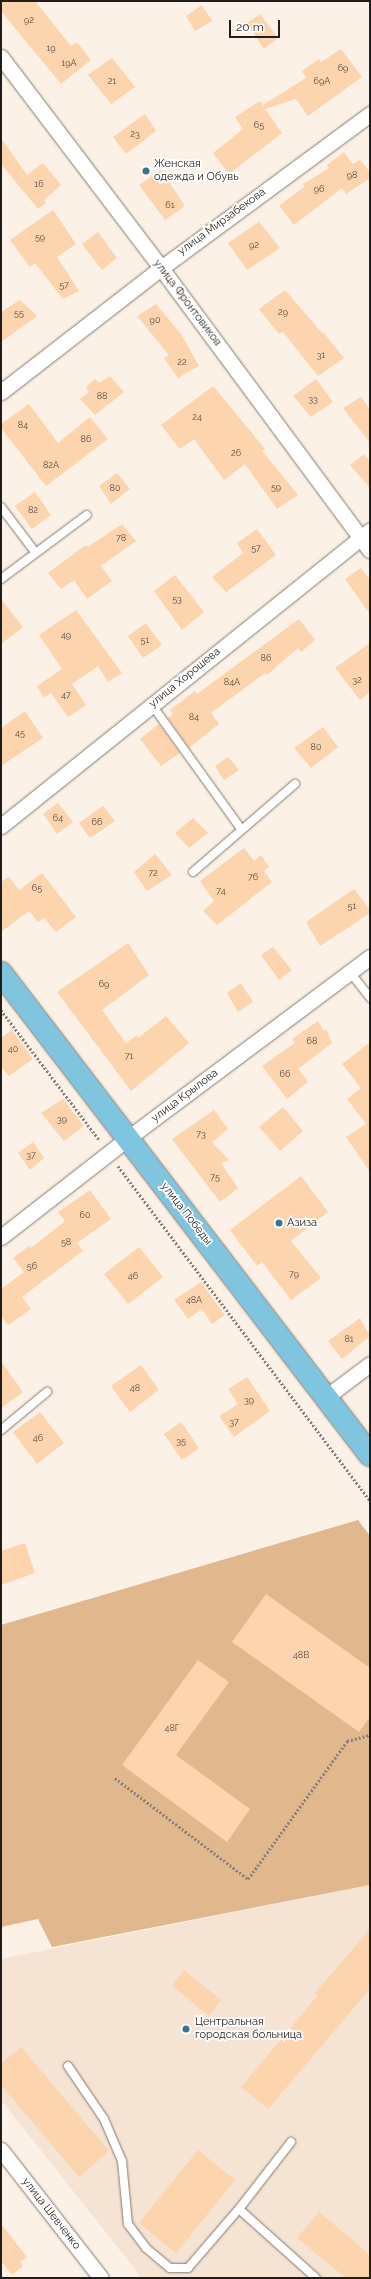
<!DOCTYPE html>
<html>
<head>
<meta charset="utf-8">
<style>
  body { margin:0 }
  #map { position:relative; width:371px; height:2279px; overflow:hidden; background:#fcf1e6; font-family:Raleway,sans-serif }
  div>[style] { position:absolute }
  .built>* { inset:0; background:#f5e3d3 }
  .green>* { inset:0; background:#e1b78e }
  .building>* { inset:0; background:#fcd4ae }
  .path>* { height:2.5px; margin-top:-1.25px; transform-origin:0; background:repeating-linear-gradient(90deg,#88807a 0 2px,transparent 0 4px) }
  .roads { filter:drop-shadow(0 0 1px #837970) drop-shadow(0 0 1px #837970) }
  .service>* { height:8px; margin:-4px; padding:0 4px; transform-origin:4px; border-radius:4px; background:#fff }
  .minor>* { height:15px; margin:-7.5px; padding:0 7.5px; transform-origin:7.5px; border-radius:7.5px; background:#fff }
  .primary>* { height:22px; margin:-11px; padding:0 11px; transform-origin:11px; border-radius:11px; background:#80c5df }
  .dots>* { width:11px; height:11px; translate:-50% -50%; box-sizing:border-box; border:2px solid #fff; border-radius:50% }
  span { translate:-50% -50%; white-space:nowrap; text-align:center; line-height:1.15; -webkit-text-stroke:3.5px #fff; paint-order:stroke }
  .number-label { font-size:9px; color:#584b3f }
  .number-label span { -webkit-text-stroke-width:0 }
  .poi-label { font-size:11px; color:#211d1a }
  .left { translate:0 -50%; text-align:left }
  .street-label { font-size:11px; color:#211d1a }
  .frame { position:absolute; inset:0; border:2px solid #211d1a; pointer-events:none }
  .scale { position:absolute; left:229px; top:20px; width:51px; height:18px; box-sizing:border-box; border:2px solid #211d1a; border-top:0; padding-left:5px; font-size:12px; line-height:14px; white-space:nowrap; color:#211d1a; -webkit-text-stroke:3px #fff; paint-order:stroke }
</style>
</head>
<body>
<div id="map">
  <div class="built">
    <i style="clip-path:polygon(370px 1885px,370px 2278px,142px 2278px,1px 2100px,1px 1959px)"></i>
  </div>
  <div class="green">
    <i style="clip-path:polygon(358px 1520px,370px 1536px,370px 1885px,52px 1947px,38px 1919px,1px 1927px,1px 1625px)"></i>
  </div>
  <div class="building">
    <i style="clip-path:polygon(1px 1px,35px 1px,71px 46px,77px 42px,91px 60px,61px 84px,1px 11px)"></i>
    <i style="clip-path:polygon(202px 5px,212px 21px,195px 31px,186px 16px)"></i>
    <i style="clip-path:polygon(260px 14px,278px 38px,264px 49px,247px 23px)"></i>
    <i style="clip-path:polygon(341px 49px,362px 77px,308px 116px,296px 99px,265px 109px,282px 133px,229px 174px,213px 153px,243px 129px,235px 117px,260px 101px,264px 108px,263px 105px,306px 78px,302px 71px,319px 59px,321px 62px)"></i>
    <i style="clip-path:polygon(112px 58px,135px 87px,111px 104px,88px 75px)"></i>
    <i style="clip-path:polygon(145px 114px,156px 131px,126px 154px,113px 137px)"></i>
    <i style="clip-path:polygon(1px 138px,27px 175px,43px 163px,61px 185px,44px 200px,46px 203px,38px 209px,1px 164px)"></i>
    <i style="clip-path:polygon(344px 152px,353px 164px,360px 160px,370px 172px,370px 178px,346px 194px,342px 188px,294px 225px,279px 206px,305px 186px,303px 184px,329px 168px,327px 165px)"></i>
    <i style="clip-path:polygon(161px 170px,185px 206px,165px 220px,139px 185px)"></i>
    <i style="clip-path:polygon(53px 210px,76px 244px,57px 257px,79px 291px,63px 299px,35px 263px,30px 267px,10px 240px)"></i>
    <i style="clip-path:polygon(259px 222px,280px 248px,247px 270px,228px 243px)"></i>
    <i style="clip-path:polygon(98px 232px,117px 258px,102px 270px,82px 244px)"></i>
    <i style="clip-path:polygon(285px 290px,323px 334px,324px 333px,344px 358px,318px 376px,283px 332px,279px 334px,259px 309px)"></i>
    <i style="clip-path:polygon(20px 300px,37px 316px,1px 342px,1px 312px)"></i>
    <i style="clip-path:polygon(156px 304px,181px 334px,199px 366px,178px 378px,164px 358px,169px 355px,137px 316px)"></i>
    <i style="clip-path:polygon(110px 376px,124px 392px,95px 415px,80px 399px,89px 392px,86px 387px,95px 379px,99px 383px)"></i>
    <i style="clip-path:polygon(316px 379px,333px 402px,311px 417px,293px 396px)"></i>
    <i style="clip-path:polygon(213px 386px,265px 449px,262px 451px,298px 495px,277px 509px,245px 464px,224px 480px,194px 439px,180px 449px,161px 425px)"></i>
    <i style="clip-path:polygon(361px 397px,370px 409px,370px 443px,343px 408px)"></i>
    <i style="clip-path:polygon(29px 404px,58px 443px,90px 417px,108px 439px,46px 486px,1px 428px,1px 424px)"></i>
    <i style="clip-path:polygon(364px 454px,370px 461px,370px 488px,350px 465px)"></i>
    <i style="clip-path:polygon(117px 473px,130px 489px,111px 504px,99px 486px)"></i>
    <i style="clip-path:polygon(35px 492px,51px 515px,32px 529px,15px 506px)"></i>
    <i style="clip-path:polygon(122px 524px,136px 541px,101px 566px,112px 581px,87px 599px,74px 580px,61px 589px,48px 573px,86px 545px,88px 547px)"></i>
    <i style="clip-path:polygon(257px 529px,276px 555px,226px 592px,212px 577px,243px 553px,237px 543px)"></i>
    <i style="clip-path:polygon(361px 568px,370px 580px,370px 614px,345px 579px)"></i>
    <i style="clip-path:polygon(175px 575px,204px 612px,182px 630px,154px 591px)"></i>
    <i style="clip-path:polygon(1px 599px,23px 627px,1px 644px)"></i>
    <i style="clip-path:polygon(76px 610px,122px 673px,108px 682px,98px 666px,72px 684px,86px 705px,68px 717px,51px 693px,44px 698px,37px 686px,62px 669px,39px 635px)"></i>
    <i style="clip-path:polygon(299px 619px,315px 640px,301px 652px,298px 648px,267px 675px,265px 673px,211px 713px,219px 724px,189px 748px,168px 718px,173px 714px,170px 710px,195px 691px,197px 694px)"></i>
    <i style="clip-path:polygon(146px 623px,162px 645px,143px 658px,128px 636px)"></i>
    <i style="clip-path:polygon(370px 643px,370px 692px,360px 700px,335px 668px)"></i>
    <i style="clip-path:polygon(25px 711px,43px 738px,1px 766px,1px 728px)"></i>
    <i style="clip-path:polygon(159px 724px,180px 753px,161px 766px,140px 739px)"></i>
    <i style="clip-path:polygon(323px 727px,338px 747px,311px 768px,294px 748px)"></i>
    <i style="clip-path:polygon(228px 757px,239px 770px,224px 780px,215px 766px)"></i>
    <i style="clip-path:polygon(58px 803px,73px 822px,57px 834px,43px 814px)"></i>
    <i style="clip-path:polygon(103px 806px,115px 821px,90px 838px,79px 823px)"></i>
    <i style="clip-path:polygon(193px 818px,208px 833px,189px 848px,175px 833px)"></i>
    <i style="clip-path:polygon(244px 848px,254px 861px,261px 855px,269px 867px,264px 871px,272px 882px,217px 925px,203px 911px,214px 901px,200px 881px)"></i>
    <i style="clip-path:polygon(155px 854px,172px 875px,147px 891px,134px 872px)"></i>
    <i style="clip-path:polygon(42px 873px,76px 917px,56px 932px,44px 918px,38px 922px,29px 911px,1px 932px,1px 882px,9px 877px,19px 890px)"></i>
    <i style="clip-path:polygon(354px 889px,370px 910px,370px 913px,320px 946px,306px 922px)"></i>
    <i style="clip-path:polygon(128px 943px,149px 975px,102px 1010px,126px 1043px,137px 1035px,138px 1038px,166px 1016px,189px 1043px,131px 1091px,57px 992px)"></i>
    <i style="clip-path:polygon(273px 947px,292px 970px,279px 980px,261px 955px)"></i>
    <i style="clip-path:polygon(241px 983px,253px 1002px,238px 1012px,227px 993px)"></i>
    <i style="clip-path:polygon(318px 1021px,324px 1031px,326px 1029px,332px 1043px,298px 1069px,308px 1082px,287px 1099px,262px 1066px,295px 1043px,292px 1039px)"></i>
    <i style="clip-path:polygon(12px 1030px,33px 1059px,9px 1076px,1px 1066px,1px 1038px)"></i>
    <i style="clip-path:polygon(370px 1042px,370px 1172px,346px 1137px,366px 1124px,347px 1099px,361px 1088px,342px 1064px)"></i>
    <i style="clip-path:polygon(63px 1099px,84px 1126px,64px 1141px,41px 1113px)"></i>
    <i style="clip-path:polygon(283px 1107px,303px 1131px,280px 1151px,259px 1127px)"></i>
    <i style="clip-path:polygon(214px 1110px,228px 1129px,212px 1142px,229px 1160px,221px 1163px,238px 1188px,220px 1202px,172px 1139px)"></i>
    <i style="clip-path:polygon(33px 1142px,44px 1158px,30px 1170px,18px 1153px)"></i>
    <i style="clip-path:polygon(301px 1176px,328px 1212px,291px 1241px,321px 1278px,291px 1300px,262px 1262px,257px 1266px,230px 1230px)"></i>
    <i style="clip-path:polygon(90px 1190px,111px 1219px,77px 1243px,83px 1251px,22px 1297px,31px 1309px,8px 1325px,1px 1316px,1px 1289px,24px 1272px,13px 1258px,29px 1246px,31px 1248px,65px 1221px,58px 1212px)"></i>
    <i style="clip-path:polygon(139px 1247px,163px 1277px,128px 1304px,104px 1274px)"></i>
    <i style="clip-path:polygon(201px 1282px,225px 1315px,212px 1324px,202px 1309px,188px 1319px,174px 1300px)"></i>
    <i style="clip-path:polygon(360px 1318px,370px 1336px,342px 1359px,328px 1341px)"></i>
    <i style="clip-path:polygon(1px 1361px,23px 1392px,1px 1408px)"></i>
    <i style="clip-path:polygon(141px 1365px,159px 1390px,130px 1412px,111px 1386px)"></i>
    <i style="clip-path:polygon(247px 1377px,270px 1411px,234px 1437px,219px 1416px,238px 1404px,228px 1389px)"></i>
    <i style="clip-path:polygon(40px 1412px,64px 1443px,37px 1464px,13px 1432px)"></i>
    <i style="clip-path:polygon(181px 1422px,199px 1448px,182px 1460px,164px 1434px)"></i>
    <i style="clip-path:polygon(25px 1543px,35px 1573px,1px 1585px,1px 1551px)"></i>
    <i style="clip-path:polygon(266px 1594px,370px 1668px,370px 1717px,359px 1732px,232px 1642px)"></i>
    <i style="clip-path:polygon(198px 1660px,229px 1682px,176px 1755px,250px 1809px,227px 1842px,122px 1765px)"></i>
    <i style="clip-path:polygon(370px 1929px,370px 1989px,268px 2109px,241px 2087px,318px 1995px,315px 1993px)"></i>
    <i style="clip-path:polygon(184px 1970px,221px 2000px,209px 2016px,172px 1986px)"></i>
    <i style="clip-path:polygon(21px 2047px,109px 2151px,79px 2177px,1px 2085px,1px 2064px)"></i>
    <i style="clip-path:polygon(198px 2150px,235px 2180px,176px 2253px,139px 2223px)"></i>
    <i style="clip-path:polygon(319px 2212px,370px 2255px,370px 2278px,346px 2278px,297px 2238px)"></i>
    <i style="clip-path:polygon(1px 2224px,27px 2257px,20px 2262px,23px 2266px,12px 2275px,1px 2261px)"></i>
  </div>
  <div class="path">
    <i style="left:1px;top:1010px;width:164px;rotate:52.9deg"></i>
    <i style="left:118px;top:1166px;width:419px;rotate:53deg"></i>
    <i style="left:115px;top:1778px;width:167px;rotate:37.2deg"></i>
    <i style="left:248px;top:1879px;width:170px;rotate:-54.3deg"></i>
    <i style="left:347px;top:1741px;width:24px;rotate:-15deg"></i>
  </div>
  <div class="roads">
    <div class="service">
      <i style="left:1px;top:507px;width:56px;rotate:52.9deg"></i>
      <i style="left:1px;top:579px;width:107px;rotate:-36.7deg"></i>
      <i style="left:152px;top:705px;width:153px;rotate:54.3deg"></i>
      <i style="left:193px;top:872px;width:135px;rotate:-40.8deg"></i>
      <i style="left:350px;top:972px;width:33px;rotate:52deg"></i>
      <i style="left:1px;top:1430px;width:60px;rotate:-39.6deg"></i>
      <i style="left:68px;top:2066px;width:64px;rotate:55.8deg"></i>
      <i style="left:104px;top:2119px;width:46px;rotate:66.8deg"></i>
      <i style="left:122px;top:2161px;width:63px;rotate:84.6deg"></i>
      <i style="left:128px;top:2224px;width:30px;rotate:53deg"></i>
      <i style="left:146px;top:2248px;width:31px;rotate:40deg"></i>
      <i style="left:170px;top:2268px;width:18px"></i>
      <i style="left:188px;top:2268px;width:78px;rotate:-49.2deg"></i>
      <i style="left:239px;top:2209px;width:85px;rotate:-52.2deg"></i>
      <i style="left:239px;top:2209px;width:103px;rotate:41.9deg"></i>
    </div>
    <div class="minor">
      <i style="left:1px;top:57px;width:265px;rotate:52.8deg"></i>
      <i style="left:161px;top:268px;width:351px;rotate:53.5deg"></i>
      <i style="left:1px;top:392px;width:202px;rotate:-37.8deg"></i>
      <i style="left:161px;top:268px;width:260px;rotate:-36.4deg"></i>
      <i style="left:1px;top:826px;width:473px;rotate:-38.7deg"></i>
      <i style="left:1px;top:1237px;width:161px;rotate:-37.9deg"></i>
      <i style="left:128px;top:1138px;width:302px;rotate:-36.8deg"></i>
      <i style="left:330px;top:1394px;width:50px;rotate:-36.9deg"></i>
      <i style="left:1px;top:2150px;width:162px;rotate:52deg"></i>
    </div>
    <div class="primary">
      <i style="left:1px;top:973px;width:607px;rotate:52.56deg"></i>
    </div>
  </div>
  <div class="dots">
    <i style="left:146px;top:171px;background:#3a758d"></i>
    <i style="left:279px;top:1223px;background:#3a758d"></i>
    <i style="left:186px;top:2029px;background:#3a758d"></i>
  </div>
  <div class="number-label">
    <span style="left:29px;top:20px">92</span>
    <span style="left:51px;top:48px">19</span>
    <span style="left:69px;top:63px">19А</span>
    <span style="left:343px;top:68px">69</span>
    <span style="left:112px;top:81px">21</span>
    <span style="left:322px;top:81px">69А</span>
    <span style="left:259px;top:125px">65</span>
    <span style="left:135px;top:134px">23</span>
    <span style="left:352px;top:175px">98</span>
    <span style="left:39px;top:184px">16</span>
    <span style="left:319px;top:189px">96</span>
    <span style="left:170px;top:205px">61</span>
    <span style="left:40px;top:237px">59</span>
    <span style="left:254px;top:245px">92</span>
    <span style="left:64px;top:285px">57</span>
    <span style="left:283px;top:312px">29</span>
    <span style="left:19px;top:313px">55</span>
    <span style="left:155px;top:320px">90</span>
    <span style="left:321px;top:355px">31</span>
    <span style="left:182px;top:362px">22</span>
    <span style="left:102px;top:396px">88</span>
    <span style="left:313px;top:399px">33</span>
    <span style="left:197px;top:417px">24</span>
    <span style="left:23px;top:425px">84</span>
    <span style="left:86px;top:439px">86</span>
    <span style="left:236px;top:453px">26</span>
    <span style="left:51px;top:465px">82А</span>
    <span style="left:276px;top:487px">59</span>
    <span style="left:115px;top:488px">80</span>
    <span style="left:33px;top:510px">82</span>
    <span style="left:121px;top:538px">78</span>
    <span style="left:256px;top:548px">57</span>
    <span style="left:177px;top:599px">53</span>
    <span style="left:66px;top:635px">49</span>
    <span style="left:145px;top:640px">51</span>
    <span style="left:266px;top:658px">86</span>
    <span style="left:357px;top:680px">32</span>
    <span style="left:232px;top:682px">84А</span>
    <span style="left:66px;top:695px">47</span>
    <span style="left:194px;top:717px">84</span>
    <span style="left:20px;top:733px">45</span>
    <span style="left:316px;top:747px">80</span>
    <span style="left:58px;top:818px">64</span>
    <span style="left:97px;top:822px">66</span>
    <span style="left:153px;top:873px">72</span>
    <span style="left:253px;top:877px">76</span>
    <span style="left:37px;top:888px">65</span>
    <span style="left:221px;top:891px">74</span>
    <span style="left:352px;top:906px">51</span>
    <span style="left:104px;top:984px">69</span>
    <span style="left:312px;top:1041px">68</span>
    <span style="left:13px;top:1049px">40</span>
    <span style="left:129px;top:1056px">71</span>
    <span style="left:285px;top:1074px">66</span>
    <span style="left:62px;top:1119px">39</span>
    <span style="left:201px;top:1134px">73</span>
    <span style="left:31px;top:1155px">37</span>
    <span style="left:215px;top:1177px">75</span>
    <span style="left:85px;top:1215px">60</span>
    <span style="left:66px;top:1242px">58</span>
    <span style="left:32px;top:1266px">56</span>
    <span style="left:294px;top:1274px">79</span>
    <span style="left:133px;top:1276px">46</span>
    <span style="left:194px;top:1300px">48А</span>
    <span style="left:349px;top:1339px">81</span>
    <span style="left:135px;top:1388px">48</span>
    <span style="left:249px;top:1400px">39</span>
    <span style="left:234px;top:1422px">37</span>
    <span style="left:38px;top:1438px">46</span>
    <span style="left:181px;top:1441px">35</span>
    <span style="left:301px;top:1655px">48В</span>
    <span style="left:172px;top:1728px">48Г</span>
  </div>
  <div class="poi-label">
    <span class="left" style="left:154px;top:171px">Женская<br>одежда и Обувь</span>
    <span class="left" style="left:287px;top:1223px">Азиза</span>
    <span class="left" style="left:195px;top:2029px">Центральная<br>городская больница</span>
  </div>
  <div class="street-label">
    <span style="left:222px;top:222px;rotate:-36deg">улица Мирзабекова</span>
    <span style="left:187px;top:303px;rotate:53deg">улица Фронтовиков</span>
    <span style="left:185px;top:678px;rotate:-39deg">улица Хорошева</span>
    <span style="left:185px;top:1096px;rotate:-37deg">улица Крылова</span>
    <span style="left:186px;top:1214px;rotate:52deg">улица Победы</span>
    <span style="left:51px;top:2214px;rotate:52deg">улица Шевченко</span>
  </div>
  <div class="frame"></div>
  <div class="scale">20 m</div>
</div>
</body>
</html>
